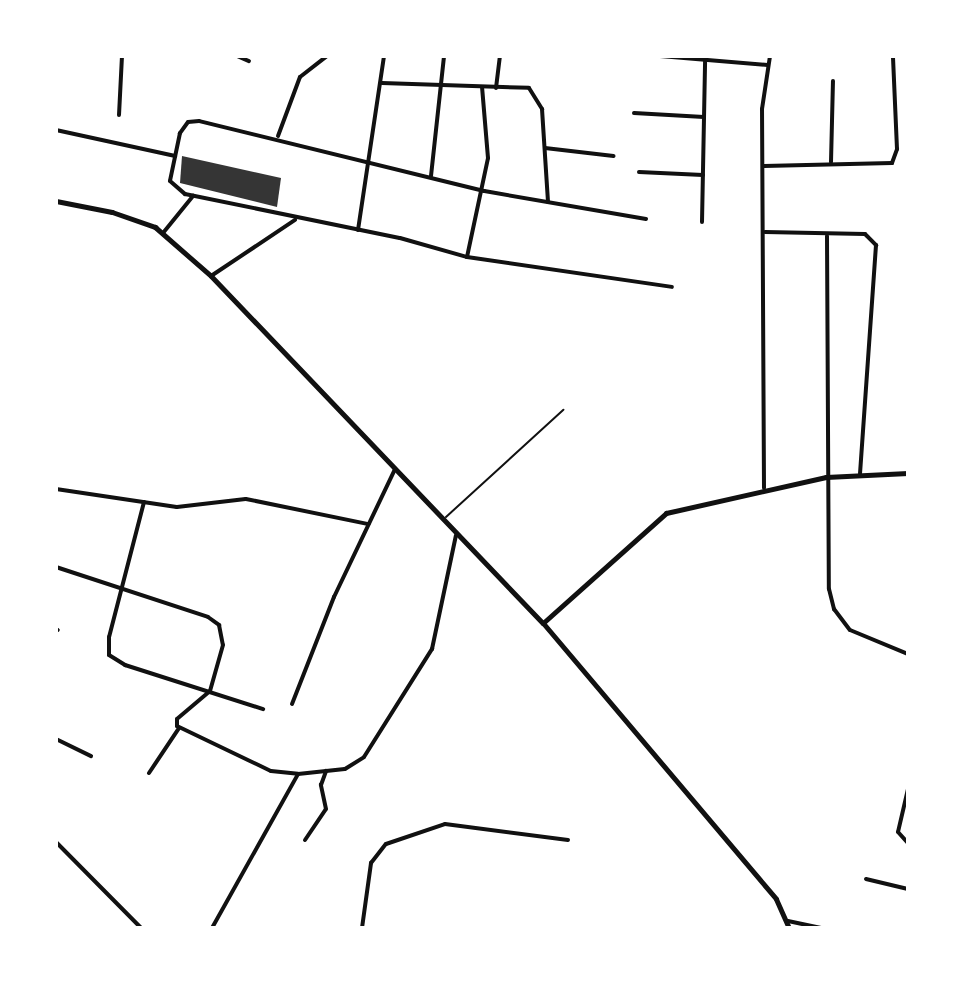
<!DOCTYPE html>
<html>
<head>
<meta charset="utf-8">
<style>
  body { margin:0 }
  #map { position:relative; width:964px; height:984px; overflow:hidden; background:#fff; font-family:"Noto Sans",sans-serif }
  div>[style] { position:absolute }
  .building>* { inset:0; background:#353535 }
  .service>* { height:2px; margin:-1px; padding:0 1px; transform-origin:1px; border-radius:1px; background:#111 }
  .minor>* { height:4px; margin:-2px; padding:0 2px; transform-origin:2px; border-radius:2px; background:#111 }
  .tertiary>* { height:5px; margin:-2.5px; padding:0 2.5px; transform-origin:2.5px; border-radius:2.5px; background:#111 }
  span { translate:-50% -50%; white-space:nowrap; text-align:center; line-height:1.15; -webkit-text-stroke:8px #fff; paint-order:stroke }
  .frame { position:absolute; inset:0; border:58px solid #fff; pointer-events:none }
</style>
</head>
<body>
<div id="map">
  <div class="building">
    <i style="clip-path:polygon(182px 156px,281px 178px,277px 207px,180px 183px)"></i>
  </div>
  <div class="service">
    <i style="left:446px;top:517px;width:159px;rotate:-42.4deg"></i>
  </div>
  <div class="minor">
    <i style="left:237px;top:56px;width:13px;rotate:23deg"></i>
    <i style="left:660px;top:56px;width:108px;rotate:4.8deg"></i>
    <i style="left:382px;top:83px;width:147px;rotate:1.9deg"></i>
    <i style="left:529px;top:88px;width:25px;rotate:58deg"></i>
    <i style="left:542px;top:109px;width:93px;rotate:86.3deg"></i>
    <i style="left:496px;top:88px;width:32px;rotate:-83deg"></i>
    <i style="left:634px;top:113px;width:70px;rotate:3.3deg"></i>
    <i style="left:119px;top:115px;width:59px;rotate:-87.1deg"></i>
    <i style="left:56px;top:130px;width:122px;rotate:12.3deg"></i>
    <i style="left:278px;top:136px;width:63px;rotate:-69.6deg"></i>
    <i style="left:300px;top:77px;width:34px;rotate:-38deg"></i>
    <i style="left:545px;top:148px;width:69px;rotate:6.6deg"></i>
    <i style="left:831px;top:162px;width:81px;rotate:-88.6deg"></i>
    <i style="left:764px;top:166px;width:128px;rotate:-1.3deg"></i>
    <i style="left:892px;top:163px;width:15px;rotate:-70deg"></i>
    <i style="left:897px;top:149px;width:93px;rotate:-92.5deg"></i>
    <i style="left:639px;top:172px;width:64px;rotate:2.7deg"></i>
    <i style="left:431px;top:176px;width:121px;rotate:-83.8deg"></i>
    <i style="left:646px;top:219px;width:164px;rotate:-170.2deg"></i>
    <i style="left:484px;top:191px;width:293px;rotate:-166.2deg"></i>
    <i style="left:199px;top:121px;width:11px;rotate:175deg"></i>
    <i style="left:188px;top:122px;width:14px;rotate:126deg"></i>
    <i style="left:180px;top:133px;width:49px;rotate:101.8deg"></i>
    <i style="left:170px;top:181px;width:20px;rotate:41deg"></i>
    <i style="left:185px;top:194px;width:219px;rotate:11.6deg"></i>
    <i style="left:400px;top:238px;width:70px;rotate:15.8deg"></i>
    <i style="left:467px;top:257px;width:207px;rotate:8.3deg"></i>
    <i style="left:702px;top:222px;width:161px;rotate:-88.9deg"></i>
    <i style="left:358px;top:230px;width:176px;rotate:-81.5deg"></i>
    <i style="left:765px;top:232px;width:100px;rotate:1.1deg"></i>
    <i style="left:865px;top:234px;width:16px;rotate:45deg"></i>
    <i style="left:876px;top:245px;width:229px;rotate:94deg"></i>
    <i style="left:163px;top:233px;width:48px;rotate:-51deg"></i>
    <i style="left:827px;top:236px;width:353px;rotate:89.7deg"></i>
    <i style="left:829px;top:589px;width:21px;rotate:76deg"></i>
    <i style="left:834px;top:609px;width:26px;rotate:53deg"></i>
    <i style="left:850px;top:630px;width:63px;rotate:22.5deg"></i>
    <i style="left:467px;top:257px;width:101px;rotate:-78deg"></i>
    <i style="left:488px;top:158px;width:71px;rotate:-94.8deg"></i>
    <i style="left:211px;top:276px;width:101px;rotate:-33.7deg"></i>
    <i style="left:764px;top:488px;width:379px;rotate:-90.3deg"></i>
    <i style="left:762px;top:109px;width:54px;rotate:-81.4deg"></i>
    <i style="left:56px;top:489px;width:122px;rotate:8.5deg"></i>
    <i style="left:177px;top:507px;width:69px;rotate:-6.6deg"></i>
    <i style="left:246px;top:499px;width:125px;rotate:11.6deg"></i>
    <i style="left:144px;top:502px;width:139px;rotate:104.5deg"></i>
    <i style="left:109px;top:637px;width:18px;rotate:90deg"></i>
    <i style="left:109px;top:655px;width:19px;rotate:32deg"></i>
    <i style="left:125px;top:665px;width:145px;rotate:17.7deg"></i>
    <i style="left:56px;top:567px;width:160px;rotate:18.2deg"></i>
    <i style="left:208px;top:617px;width:14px;rotate:36deg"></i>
    <i style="left:219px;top:625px;width:20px;rotate:79deg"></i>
    <i style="left:223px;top:645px;width:48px;rotate:105.8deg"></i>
    <i style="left:210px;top:691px;width:43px;rotate:139.7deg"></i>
    <i style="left:177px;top:719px;width:7px;rotate:90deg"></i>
    <i style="left:177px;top:726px;width:104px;rotate:25.6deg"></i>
    <i style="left:271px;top:771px;width:27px;rotate:6deg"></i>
    <i style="left:298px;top:774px;width:47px;rotate:-6.1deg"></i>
    <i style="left:345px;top:769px;width:22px;rotate:-32deg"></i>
    <i style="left:364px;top:757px;width:128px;rotate:-57.8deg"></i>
    <i style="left:432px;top:649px;width:116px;rotate:-78.1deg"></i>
    <i style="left:56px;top:629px;width:2px;rotate:27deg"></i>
    <i style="left:292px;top:704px;width:115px;rotate:-68.6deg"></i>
    <i style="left:334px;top:597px;width:142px;rotate:-64.5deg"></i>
    <i style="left:56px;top:739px;width:39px;rotate:26deg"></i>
    <i style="left:149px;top:773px;width:54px;rotate:-56.3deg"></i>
    <i style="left:908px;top:789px;width:44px;rotate:103.1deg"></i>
    <i style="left:898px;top:832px;width:15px;rotate:48deg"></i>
    <i style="left:305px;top:840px;width:37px;rotate:-56deg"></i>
    <i style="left:326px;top:809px;width:25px;rotate:-102deg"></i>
    <i style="left:321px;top:785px;width:15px;rotate:-70deg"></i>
    <i style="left:56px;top:842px;width:121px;rotate:45.3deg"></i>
    <i style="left:866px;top:879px;width:43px;rotate:13.4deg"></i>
    <i style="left:788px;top:921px;width:35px;rotate:12deg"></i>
    <i style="left:212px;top:928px;width:176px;rotate:-60.8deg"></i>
    <i style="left:362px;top:928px;width:66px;rotate:-82.1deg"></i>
    <i style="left:371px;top:863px;width:24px;rotate:-52deg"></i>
    <i style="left:386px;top:844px;width:62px;rotate:-18.7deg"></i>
    <i style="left:445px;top:824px;width:124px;rotate:7.4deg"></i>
  </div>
  <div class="tertiary">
    <i style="left:56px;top:201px;width:57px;rotate:11.1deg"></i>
    <i style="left:112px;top:212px;width:46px;rotate:19.2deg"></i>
    <i style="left:155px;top:227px;width:74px;rotate:41.2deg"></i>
    <i style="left:211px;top:276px;width:480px;rotate:46.3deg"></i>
    <i style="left:543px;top:623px;width:361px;rotate:49.8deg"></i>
    <i style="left:776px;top:899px;width:32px;rotate:66deg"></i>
    <i style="left:543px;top:623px;width:165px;rotate:-41.8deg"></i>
    <i style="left:666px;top:513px;width:164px;rotate:-12.7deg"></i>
    <i style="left:826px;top:477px;width:82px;rotate:-2.8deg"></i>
  </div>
  <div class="frame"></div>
</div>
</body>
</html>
